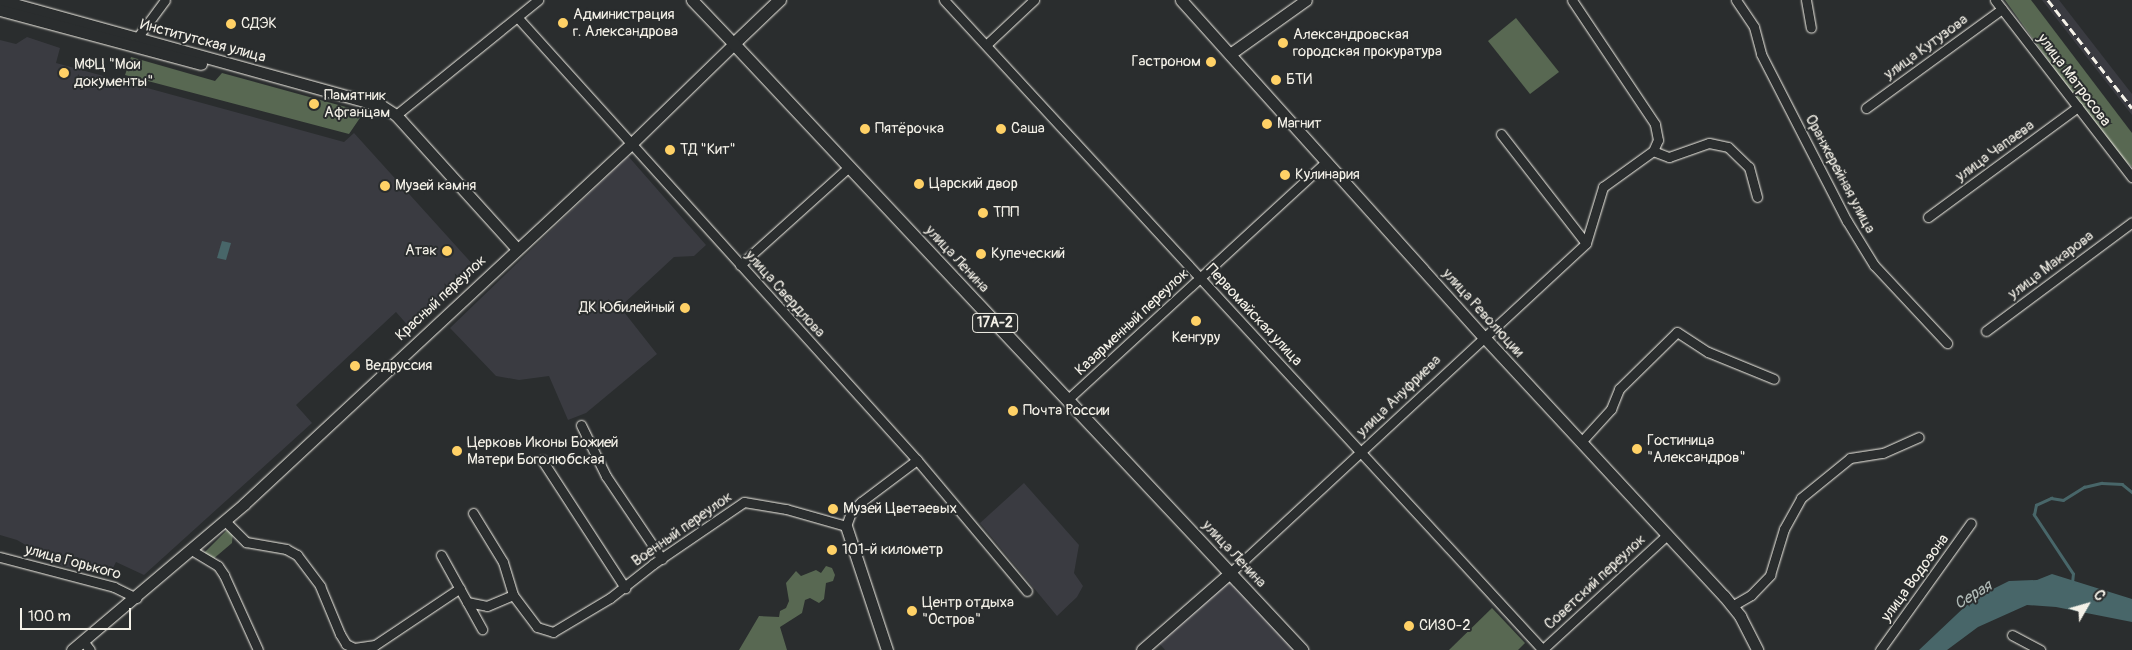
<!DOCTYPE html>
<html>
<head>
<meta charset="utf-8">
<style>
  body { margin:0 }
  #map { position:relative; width:2132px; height:650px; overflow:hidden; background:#2a2d2e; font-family:Pangolin,sans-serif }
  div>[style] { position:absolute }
  .built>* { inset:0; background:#3a3b41 }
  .green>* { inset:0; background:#586852 }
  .water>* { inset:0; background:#486669 }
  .stream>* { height:2.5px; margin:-1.25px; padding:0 1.25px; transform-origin:1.25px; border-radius:1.25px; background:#486669 }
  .roads { filter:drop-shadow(0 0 1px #f4f1e8) drop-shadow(0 0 1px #f4f1e8) }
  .street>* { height:9px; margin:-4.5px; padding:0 4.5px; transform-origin:4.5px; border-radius:4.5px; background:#2a2d2e }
  .secondary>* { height:11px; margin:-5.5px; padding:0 5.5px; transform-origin:5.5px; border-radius:5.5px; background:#2a2d2e }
  .primary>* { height:12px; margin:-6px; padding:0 6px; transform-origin:6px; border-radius:6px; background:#2a2d2e }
  .rail>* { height:2.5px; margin-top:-1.25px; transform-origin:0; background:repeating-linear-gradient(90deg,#f4f1e8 0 8px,transparent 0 12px) }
  .dots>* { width:14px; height:14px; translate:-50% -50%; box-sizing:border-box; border:2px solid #2a2d2e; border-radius:50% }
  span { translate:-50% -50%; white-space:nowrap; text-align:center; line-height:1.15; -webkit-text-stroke:4px #2a2d2e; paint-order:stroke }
  .shield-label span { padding:1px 4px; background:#2a2d2e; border:1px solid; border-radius:4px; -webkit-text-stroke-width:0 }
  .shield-label { font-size:14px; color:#f4f1e8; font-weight:700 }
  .poi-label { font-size:15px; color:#f4f1e8 }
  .left { translate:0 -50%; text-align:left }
  .right { translate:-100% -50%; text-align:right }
  .street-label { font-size:15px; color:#f4f1e8 }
  .water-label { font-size:16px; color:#afb9b5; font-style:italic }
  .north { position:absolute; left:2062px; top:580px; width:50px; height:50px; -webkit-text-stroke:4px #2a2d2e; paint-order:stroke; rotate:52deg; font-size:14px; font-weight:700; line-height:20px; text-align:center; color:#f4f1e8 }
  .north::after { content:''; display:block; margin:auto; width:18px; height:22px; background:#f4f1e8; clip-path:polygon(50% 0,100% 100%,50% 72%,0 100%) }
  .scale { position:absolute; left:20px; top:608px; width:111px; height:22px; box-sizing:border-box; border:2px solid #f4f1e8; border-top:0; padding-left:6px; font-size:15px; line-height:18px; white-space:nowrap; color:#f4f1e8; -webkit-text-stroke:4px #2a2d2e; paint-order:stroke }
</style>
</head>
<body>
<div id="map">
  <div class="built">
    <i style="clip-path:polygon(2042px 0,2059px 0,2132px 94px,2132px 115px)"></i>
    <i style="clip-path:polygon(27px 37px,60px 48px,56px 63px,344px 142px,354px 133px,476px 268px,411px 329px,396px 312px,296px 405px,312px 423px,144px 575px,116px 562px,109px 576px,62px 566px,17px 540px,0 535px,0 40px,16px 44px)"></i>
    <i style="clip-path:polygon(628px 156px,706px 245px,694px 256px,674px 257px,620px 307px,657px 354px,586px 413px,568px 420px,549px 376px,519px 380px,496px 376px,450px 328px)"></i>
    <i style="clip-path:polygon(1024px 483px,1079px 545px,1074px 573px,1083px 586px,1077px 597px,1057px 616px,980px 523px)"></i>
    <i style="clip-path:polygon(1228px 580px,1294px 650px,1165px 650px,1158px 642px)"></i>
  </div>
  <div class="green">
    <i style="clip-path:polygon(2005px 0,2031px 0,2132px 133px,2132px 167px,2110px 147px)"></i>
    <i style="clip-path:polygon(1516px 18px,1559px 72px,1530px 94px,1488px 41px)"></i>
    <i style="clip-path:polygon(131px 57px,215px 81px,222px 73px,364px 112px,349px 134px,125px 75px)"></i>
    <i style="clip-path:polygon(228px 529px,233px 532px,232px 543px,212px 560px,204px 553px)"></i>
    <i style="clip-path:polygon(826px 566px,832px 568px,835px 575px,833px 581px,826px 583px,824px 599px,819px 603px,810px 598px,805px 600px,802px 613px,780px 627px,787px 650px,739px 650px,759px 616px,779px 617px,780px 611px,786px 608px,789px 601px,786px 583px,796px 571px,801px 576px,816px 570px,821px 573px)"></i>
    <i style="clip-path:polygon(1492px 608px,1525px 643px,1518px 650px,1449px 650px)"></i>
  </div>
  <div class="water">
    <i style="clip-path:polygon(222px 241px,231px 243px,226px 260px,217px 258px)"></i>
    <i style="clip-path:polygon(2052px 574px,2132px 599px,2132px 622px,2056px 607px,2027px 605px,1978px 627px,1947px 650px,1919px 650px,1973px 599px,2009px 581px,2037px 580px)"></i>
  </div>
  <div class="stream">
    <i style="left:2072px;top:583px;width:9px;rotate:-84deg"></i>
    <i style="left:2073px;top:574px;width:71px;rotate:-123.5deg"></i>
    <i style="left:2034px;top:515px;width:10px;rotate:-79deg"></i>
    <i style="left:2036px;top:505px;width:17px;rotate:-25deg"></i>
    <i style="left:2051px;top:498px;width:12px;rotate:9deg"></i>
    <i style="left:2063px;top:500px;width:25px;rotate:-32deg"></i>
    <i style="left:2084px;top:487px;width:18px;rotate:-13deg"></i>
    <i style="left:2102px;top:483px;width:20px;rotate:3deg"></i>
    <i style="left:2122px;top:484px;width:13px;rotate:39deg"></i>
  </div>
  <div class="roads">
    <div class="street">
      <i style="left:944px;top:0;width:884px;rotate:47.34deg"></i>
      <i style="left:1736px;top:0;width:32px;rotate:56deg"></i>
      <i style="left:1754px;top:27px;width:28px;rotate:75deg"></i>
      <i style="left:1761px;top:54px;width:188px;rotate:62.8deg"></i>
      <i style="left:1847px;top:221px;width:52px;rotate:58.5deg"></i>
      <i style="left:1874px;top:265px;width:107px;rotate:46.9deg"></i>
      <i style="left:1806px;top:0;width:28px;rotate:80deg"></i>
      <i style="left:1995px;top:0;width:224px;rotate:52.3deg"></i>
      <i style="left:518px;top:18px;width:595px;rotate:47.93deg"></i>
      <i style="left:917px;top:460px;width:171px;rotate:50deg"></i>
      <i style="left:137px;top:38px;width:47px;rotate:-53.6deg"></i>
      <i style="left:986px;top:45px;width:66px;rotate:-43.2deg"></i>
      <i style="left:1866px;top:108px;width:168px;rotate:-36.1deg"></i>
      <i style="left:396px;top:115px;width:183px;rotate:-39deg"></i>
      <i style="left:1501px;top:134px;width:138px;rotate:52.1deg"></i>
      <i style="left:1653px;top:151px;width:17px;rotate:21deg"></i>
      <i style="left:1669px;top:157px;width:42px;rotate:-19.3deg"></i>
      <i style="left:1709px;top:143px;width:19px;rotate:12deg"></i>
      <i style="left:1728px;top:147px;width:29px;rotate:44deg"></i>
      <i style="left:1749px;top:167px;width:31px;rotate:75deg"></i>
      <i style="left:1928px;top:217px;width:186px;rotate:-36.3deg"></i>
      <i style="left:740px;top:265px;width:147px;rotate:-42deg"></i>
      <i style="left:1986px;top:331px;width:182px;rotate:-36.7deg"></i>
      <i style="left:1067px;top:400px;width:352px;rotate:-42.6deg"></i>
      <i style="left:581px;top:425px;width:57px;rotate:63.9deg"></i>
      <i style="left:606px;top:476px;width:100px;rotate:56deg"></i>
      <i style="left:1581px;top:442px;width:45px;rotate:-47.7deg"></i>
      <i style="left:1611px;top:409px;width:22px;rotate:-68deg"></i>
      <i style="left:1619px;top:389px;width:81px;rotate:-44.5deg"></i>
      <i style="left:1677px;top:332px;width:37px;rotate:33deg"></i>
      <i style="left:1708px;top:352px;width:71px;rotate:22.2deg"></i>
      <i style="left:542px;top:460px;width:153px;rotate:57deg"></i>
      <i style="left:473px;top:513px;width:57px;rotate:58.5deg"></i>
      <i style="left:503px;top:562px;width:34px;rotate:73deg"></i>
      <i style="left:513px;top:595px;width:40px;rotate:53deg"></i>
      <i style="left:537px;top:627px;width:17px;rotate:17deg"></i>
      <i style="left:553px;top:632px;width:66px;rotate:-30.8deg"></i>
      <i style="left:610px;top:598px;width:55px;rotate:-38.3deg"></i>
      <i style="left:653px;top:564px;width:110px;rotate:-34.3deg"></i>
      <i style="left:744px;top:502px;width:43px;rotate:9.5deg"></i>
      <i style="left:786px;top:509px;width:62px;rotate:15.8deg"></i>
      <i style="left:846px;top:526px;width:15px;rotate:-70deg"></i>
      <i style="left:851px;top:512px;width:14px;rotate:-45deg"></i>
      <i style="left:861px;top:502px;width:70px;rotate:-36.9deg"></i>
      <i style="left:225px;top:521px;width:30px;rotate:45deg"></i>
      <i style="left:246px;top:542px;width:41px;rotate:9.9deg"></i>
      <i style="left:286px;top:549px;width:13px;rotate:29deg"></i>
      <i style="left:297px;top:555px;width:39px;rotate:53deg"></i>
      <i style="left:320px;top:586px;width:52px;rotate:67.4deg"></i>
      <i style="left:340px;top:634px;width:12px;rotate:59deg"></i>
      <i style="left:346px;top:644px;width:9px;rotate:27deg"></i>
      <i style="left:354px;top:648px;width:21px;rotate:-8deg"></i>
      <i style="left:375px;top:645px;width:102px;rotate:-33.8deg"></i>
      <i style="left:193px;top:551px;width:29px;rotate:31deg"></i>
      <i style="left:218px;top:566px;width:11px;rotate:56deg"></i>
      <i style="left:224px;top:575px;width:82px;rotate:65.6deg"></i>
      <i style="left:441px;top:555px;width:85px;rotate:61deg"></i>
      <i style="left:0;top:557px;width:118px;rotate:14.7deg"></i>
      <i style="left:114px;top:587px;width:25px;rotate:26deg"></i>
      <i style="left:1230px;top:573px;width:485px;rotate:-42.8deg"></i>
      <i style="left:1586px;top:243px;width:59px;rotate:-73.1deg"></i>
      <i style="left:1603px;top:187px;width:62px;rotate:-35.8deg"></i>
      <i style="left:1653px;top:151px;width:12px;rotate:-66deg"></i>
      <i style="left:1658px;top:140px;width:16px;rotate:-101deg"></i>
      <i style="left:1655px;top:124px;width:149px;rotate:-123.8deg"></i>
      <i style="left:467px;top:602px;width:20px;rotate:11deg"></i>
      <i style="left:487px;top:606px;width:28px;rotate:-23deg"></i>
      <i style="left:1732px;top:606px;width:22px;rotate:-30deg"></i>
      <i style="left:1751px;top:595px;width:28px;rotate:-46deg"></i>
      <i style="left:1770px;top:575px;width:48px;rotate:-73.1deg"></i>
      <i style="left:1784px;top:529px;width:35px;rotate:-61deg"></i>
      <i style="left:1801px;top:498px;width:63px;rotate:-39.2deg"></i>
      <i style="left:1850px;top:458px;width:33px;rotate:-9deg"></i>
      <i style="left:1883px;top:453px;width:39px;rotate:-24deg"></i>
      <i style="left:2012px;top:635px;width:32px;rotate:28deg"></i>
      <i style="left:83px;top:641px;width:11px;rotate:52deg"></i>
      <i style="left:1542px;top:650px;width:170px;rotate:-42.6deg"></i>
      <i style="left:1880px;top:650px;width:156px;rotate:-54.4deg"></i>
    </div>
    <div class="secondary">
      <i style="left:0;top:0;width:396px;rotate:15.5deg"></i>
      <i style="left:382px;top:106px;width:17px;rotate:33deg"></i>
      <i style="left:396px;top:115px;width:181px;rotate:47.9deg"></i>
      <i style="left:1181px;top:0;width:452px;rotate:48.1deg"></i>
      <i style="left:1483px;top:336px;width:355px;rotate:47.2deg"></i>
      <i style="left:1724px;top:596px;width:26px;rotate:51deg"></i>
      <i style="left:1740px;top:616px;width:38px;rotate:63deg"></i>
      <i style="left:0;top:10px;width:208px;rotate:15deg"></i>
      <i style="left:1230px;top:54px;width:93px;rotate:-35.4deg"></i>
      <i style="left:846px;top:526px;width:131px;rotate:71.7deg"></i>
      <i style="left:72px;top:650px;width:226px;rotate:-40.3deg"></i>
      <i style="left:244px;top:504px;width:529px;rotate:-42.93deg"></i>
      <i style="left:631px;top:144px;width:144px;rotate:-44.2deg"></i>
      <i style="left:734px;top:44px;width:61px;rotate:-133.7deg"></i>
      <i style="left:1142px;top:650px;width:117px;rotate:-41.2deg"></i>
    </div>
    <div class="primary">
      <i style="left:780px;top:0;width:64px;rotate:136.3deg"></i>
      <i style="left:734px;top:44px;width:831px;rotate:46.85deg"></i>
    </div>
  </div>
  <div class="rail">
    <i style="left:2048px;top:0;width:137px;rotate:52.1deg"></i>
  </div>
  <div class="dots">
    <i style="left:563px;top:23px;background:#ffd166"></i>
    <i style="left:231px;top:24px;background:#ffd166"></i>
    <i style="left:1283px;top:43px;background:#ffd166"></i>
    <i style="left:1211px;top:62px;background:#ffd166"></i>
    <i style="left:64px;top:73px;background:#ffd166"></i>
    <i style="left:1276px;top:80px;background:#ffd166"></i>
    <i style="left:314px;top:104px;background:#ffd166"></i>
    <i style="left:1267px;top:124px;background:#ffd166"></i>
    <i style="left:865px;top:129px;background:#ffd166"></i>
    <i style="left:1001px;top:129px;background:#ffd166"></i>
    <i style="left:670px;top:150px;background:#ffd166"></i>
    <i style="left:1285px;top:175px;background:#ffd166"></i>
    <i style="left:919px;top:184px;background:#ffd166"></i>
    <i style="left:385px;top:186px;background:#ffd166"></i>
    <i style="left:983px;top:213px;background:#ffd166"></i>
    <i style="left:447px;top:251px;background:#ffd166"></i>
    <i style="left:981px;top:254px;background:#ffd166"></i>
    <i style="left:685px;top:308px;background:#ffd166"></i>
    <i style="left:1196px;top:321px;background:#ffd166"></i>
    <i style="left:355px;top:366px;background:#ffd166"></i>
    <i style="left:1013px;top:411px;background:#ffd166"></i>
    <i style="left:1637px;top:449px;background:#ffd166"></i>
    <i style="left:457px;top:451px;background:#ffd166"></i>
    <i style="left:833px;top:509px;background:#ffd166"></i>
    <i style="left:832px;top:550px;background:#ffd166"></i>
    <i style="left:912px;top:611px;background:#ffd166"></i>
    <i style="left:1409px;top:626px;background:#ffd166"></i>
  </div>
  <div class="shield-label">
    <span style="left:995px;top:323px">17А-2</span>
  </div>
  <div class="poi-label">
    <span class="left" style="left:573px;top:23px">Администрация<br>г. Александрова</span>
    <span class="left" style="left:241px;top:24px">СДЭК</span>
    <span class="left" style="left:1293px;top:43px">Александровская<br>городская прокуратура</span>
    <span class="right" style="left:1201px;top:62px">Гастроном</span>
    <span class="left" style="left:74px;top:73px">МФЦ "Мои<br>документы"</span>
    <span class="left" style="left:1286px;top:80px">БТИ</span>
    <span class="left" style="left:324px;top:104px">Памятник<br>Афганцам</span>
    <span class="left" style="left:1277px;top:124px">Магнит</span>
    <span class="left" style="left:875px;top:129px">Пятёрочка</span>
    <span class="left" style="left:1011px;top:129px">Саша</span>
    <span class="left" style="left:680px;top:150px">ТД "Кит"</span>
    <span class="left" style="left:1295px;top:175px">Кулинария</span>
    <span class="left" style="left:929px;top:184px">Царский двор</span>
    <span class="left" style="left:395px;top:186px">Музей камня</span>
    <span class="left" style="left:993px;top:213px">ТПП</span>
    <span class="right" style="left:437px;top:251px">Атак</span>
    <span class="left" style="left:991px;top:254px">Купеческий</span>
    <span class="right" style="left:675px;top:308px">ДК Юбилейный</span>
    <span style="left:1196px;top:338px">Кенгуру</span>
    <span class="left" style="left:365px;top:366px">Ведруссия</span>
    <span class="left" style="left:1023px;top:411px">Почта России</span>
    <span class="left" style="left:1647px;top:449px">Гостиница<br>"Александров"</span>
    <span class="left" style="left:467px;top:451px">Церковь Иконы Божией<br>Матери Боголюбская</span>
    <span class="left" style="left:843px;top:509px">Музей Цветаевых</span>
    <span class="left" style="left:842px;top:550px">101-й километр</span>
    <span class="left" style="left:922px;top:611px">Центр отдыха<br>"Остров"</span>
    <span class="left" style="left:1419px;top:626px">СИЗО-2</span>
  </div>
  <div class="street-label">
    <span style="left:203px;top:41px;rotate:15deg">Институтская улица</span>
    <span style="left:1926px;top:47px;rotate:-36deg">улица Кутузова</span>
    <span style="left:2074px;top:80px;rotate:53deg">улица Матросова</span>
    <span style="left:1995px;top:151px;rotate:-36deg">улица Чапаева</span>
    <span style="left:1840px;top:174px;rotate:62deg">Оранжерейная улица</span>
    <span style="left:957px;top:259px;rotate:47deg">улица Ленина</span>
    <span style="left:2051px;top:265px;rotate:-37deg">улица Макарова</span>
    <span style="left:785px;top:294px;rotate:48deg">улица Свердлова</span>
    <span style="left:441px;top:298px;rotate:-43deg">Красный переулок</span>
    <span style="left:1483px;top:313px;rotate:48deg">улица Революции</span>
    <span style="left:1254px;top:315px;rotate:47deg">Первомайская улица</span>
    <span style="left:1132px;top:322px;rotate:-43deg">Казарменный переулок</span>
    <span style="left:1399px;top:396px;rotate:-44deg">улица Ануфриева</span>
    <span style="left:682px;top:529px;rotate:-35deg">Военный переулок</span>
    <span style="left:1234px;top:554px;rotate:47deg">улица Ленина</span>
    <span style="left:73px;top:562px;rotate:15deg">улица Горького</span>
    <span style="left:1915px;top:578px;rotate:-54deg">улица Водозона</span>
    <span style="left:1595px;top:582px;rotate:-43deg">Советский переулок</span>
  </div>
  <div class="water-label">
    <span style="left:1973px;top:595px;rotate:-31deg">Серая</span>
  </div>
  <div class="north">С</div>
  <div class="scale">100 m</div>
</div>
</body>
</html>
